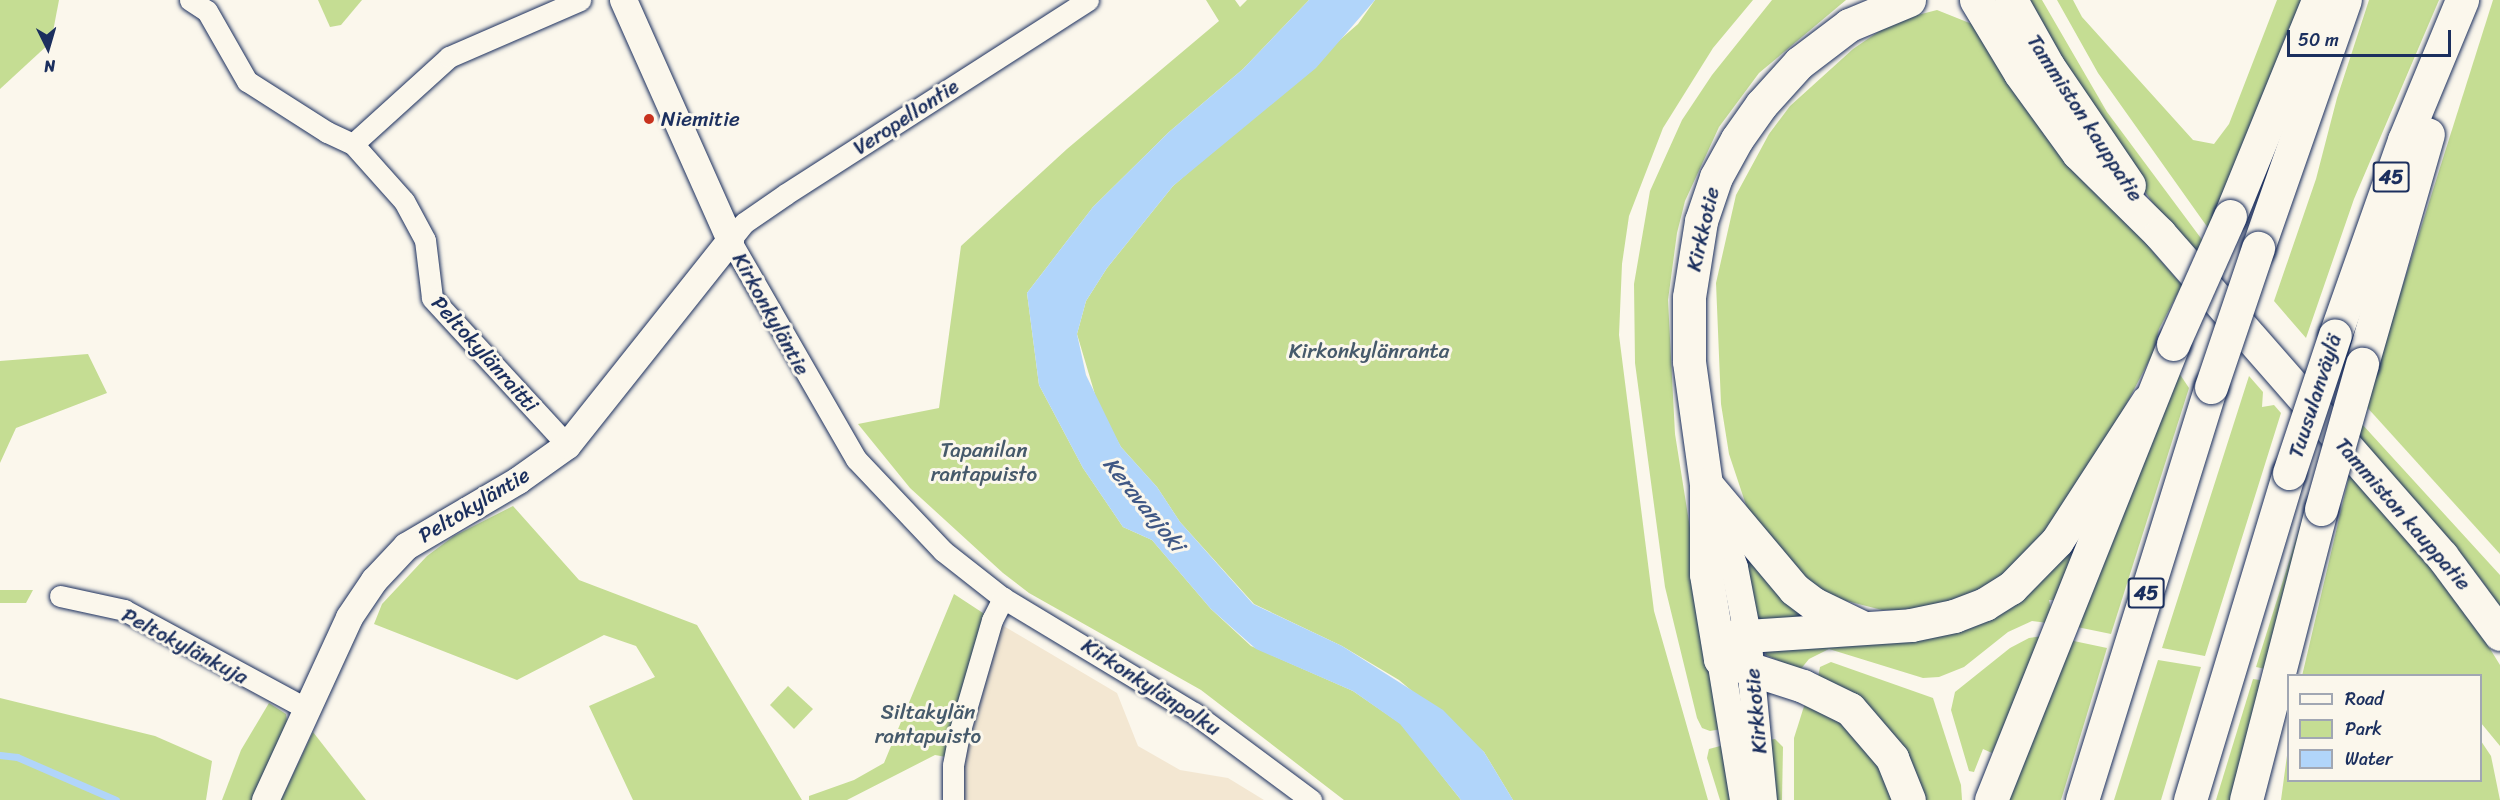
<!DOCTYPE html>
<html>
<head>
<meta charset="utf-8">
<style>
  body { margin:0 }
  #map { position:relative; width:2500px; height:800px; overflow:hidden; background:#fbf7ec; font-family:Sriracha,sans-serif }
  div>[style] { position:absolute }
  .built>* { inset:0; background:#f3e7d2 }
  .green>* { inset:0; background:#c5dd93 }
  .water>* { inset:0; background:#b1d5fa }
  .stream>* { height:7px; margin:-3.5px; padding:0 3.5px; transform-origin:3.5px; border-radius:3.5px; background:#b1d5fa }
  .roads { filter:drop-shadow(0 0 2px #1b2f5e) drop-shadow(0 0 2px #1b2f5e) }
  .minor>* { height:21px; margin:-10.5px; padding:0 10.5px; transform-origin:10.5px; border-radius:10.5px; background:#fbf7ec }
  .tertiary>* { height:27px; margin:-13.5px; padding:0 13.5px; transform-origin:13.5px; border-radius:13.5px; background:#fbf7ec }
  .primary>* { height:33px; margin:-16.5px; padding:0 16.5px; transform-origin:16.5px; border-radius:16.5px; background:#fbf7ec }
  .motorway>* { height:33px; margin:-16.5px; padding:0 16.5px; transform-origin:16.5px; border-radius:16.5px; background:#fbf7ec }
  .bridges { filter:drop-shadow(0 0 2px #1b2f5e) drop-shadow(0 0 2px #1b2f5e) }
  .motorway-bridge>* { height:33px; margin:-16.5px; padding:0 16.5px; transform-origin:16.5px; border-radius:16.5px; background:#fbf7ec }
  .dots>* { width:16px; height:16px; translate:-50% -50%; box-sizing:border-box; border:3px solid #fbf7ec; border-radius:50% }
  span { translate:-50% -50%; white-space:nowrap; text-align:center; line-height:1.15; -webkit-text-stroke:6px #fbf7ec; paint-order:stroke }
  .shield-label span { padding:2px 4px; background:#fbf7ec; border:2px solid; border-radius:4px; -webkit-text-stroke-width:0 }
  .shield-label { font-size:20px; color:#1b2f5e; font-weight:700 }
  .street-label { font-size:21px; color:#1b2f5e }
  .poi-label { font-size:21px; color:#1b2f5e }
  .left { translate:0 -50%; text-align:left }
  .park-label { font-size:21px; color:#465a6b }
  .water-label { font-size:22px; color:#405885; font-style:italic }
  .legend { position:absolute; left:2287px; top:674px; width:195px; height:108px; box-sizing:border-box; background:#fbf7ec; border:2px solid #a1a7b3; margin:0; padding:8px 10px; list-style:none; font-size:18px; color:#1b2f5e }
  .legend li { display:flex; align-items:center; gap:12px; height:30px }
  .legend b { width:30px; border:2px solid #a1a7b3 }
  .north { position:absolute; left:18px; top:18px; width:60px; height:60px; -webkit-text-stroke:4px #fbf7ec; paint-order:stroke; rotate:175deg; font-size:16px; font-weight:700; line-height:24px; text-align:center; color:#1b2f5e }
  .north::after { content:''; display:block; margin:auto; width:21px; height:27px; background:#1b2f5e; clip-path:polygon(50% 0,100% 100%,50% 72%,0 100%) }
  .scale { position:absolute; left:2287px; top:30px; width:164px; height:27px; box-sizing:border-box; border:3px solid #1b2f5e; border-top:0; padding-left:8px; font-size:18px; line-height:21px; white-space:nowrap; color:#1b2f5e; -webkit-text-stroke:4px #fbf7ec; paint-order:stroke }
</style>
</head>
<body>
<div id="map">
  <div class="built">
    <i style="clip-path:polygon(1002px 625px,1117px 693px,1138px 746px,1180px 770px,1228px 778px,1264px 800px,963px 800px,964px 759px)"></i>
  </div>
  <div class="green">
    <i style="clip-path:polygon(0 0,59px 0,51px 42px,0 89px)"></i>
    <i style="clip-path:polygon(318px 0,362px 0,341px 25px,330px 27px)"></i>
    <i style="clip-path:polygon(1206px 0,1235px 0,1240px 7px,1247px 0,1309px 0,1243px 69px,1169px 132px,1093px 207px,1027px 293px,1039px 385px,1083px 468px,1123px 527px,1152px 540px,1211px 609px,1251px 646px,1353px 691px,1401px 724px,1461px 800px,1344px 800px,1201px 690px,1029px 593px,1003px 573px,910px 488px,858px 424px,939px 408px,961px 246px,1067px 149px,1219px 21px)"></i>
    <i style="clip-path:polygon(1375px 0,1753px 0,1713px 48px,1663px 128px,1629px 216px,1622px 264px,1619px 335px,1654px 611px,1708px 800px,1513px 800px,1484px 752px,1399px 680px,1342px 646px,1254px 604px,1180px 522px,1157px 487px,1121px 447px,1099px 408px,1077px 334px,1086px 301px,1107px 268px,1173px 186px,1358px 24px)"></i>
    <i style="clip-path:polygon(1772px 0,1846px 0,1759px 73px,1719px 127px,1685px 201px,1677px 233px,1668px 300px,1675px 434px,1722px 729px,1710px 731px,1702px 728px,1697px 718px,1665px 587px,1635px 363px,1634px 284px,1650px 191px,1682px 120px,1712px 75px)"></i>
    <i style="clip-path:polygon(2025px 0,2042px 0,2107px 112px,2203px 241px,2195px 257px,2150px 199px,2068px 75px)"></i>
    <i style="clip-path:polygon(2057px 0,2073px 0,2082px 17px,2193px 140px,2214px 144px,2229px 124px,2277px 0,2305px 0,2208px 228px,2098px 73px)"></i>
    <i style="clip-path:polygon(2369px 0,2439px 0,2354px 199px,2306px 338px,2274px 301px,2316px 179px,2337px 98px)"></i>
    <i style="clip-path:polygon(2493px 0,2500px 0,2500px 554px,2365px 405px)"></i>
    <i style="clip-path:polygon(1937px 10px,1972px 24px,2048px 131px,2182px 285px,2159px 329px,2153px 353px,2103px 449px,2049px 530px,1998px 581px,1971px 596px,1914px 610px,1882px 610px,1831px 597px,1810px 584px,1749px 514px,1729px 454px,1721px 404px,1716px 283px,1736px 195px,1769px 134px,1790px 106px,1853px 49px,1894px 21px)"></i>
    <i style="clip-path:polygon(88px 354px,107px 393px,16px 428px,0 463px,0 361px)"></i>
    <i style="clip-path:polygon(2177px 370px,2189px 388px,2111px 634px,2077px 627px)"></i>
    <i style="clip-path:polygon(2249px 376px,2263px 392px,2262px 407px,2274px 405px,2281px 413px,2205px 656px,2162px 648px)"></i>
    <i style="clip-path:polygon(2361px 423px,2500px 575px,2500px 608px,2482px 581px,2357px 438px)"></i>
    <i style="clip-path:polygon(2350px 472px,2458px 597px,2500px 665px,2500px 746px,2481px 723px,2480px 676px,2302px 676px)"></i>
    <i style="clip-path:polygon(513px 506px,579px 580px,697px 625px,802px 800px,633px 800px,589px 706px,655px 677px,636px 646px,604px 635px,517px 680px,374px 624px,382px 604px,427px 556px,454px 536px)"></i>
    <i style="clip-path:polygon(2305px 510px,2270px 670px,2256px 667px)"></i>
    <i style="clip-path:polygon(2086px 521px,2060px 600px,2049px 600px,2052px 613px,2048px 623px,2032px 621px,2008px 632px,1964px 667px,1939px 677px,1923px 678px,1829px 649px,1809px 659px,1800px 670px,1766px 655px,1765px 647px,1913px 636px)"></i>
    <i style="clip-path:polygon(1743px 549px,1814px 616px,1757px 621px)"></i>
    <i style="clip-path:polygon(0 590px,33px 590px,26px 603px,0 603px)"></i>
    <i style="clip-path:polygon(954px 594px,986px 615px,946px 757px,935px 755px,847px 800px,809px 800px,809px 796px,854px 780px,884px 763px)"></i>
    <i style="clip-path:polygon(2043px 636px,1992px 753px,1983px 749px,1974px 772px,1969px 771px,1951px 710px,1955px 692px,2010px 648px,2029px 638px)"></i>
    <i style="clip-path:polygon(2069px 640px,2107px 648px,2061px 800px,2004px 800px)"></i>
    <i style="clip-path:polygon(2158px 660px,2201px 667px,2161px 800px,2114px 800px)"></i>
    <i style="clip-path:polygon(1831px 662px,1933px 698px,1961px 785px,1962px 800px,1920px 800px,1818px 677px,1820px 667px)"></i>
    <i style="clip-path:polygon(2253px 679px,2267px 681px,2236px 800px,2216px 800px)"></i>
    <i style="clip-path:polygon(788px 686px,813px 709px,794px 729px,770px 705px)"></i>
    <i style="clip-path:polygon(0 698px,155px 736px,212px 761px,206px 800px,0 800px)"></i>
    <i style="clip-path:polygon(1806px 700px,1857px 733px,1889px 784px,1893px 800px,1794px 800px,1794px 738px)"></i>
    <i style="clip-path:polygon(269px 703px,286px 714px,287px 721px,253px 800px,222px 800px,241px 750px)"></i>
    <i style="clip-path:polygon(313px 732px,366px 800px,281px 800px)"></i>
    <i style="clip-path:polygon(1775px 739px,1783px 747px,1782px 800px,1770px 800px,1767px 740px)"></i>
    <i style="clip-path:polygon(2481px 741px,2491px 756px,2500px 800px,2281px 800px,2288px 748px,2288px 780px,2480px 780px)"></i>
    <i style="clip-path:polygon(1724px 745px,1732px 800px,1720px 800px,1707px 758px,1709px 749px)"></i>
  </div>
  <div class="water">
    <i style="clip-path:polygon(1309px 0,1375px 0,1316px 68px,1173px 186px,1107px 268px,1086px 301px,1077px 334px,1086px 375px,1121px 447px,1157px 487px,1180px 522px,1253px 604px,1342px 646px,1443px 710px,1484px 752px,1513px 800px,1461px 800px,1400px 724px,1353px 691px,1256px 649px,1211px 609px,1152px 540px,1123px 527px,1083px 468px,1039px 385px,1027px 293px,1093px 207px,1169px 132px,1243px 69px)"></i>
  </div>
  <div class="stream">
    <i style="left:0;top:755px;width:17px;rotate:7deg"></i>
    <i style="left:17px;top:757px;width:108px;rotate:23.5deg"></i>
  </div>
  <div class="roads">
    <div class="minor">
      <i style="left:190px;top:0;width:20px;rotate:33deg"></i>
      <i style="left:207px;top:11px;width:81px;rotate:60.3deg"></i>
      <i style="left:247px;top:81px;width:95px;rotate:32.5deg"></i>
      <i style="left:327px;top:132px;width:29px;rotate:25deg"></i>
      <i style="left:353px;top:144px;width:76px;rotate:48.2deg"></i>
      <i style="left:404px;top:201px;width:44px;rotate:61.7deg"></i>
      <i style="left:425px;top:240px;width:58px;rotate:83.1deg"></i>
      <i style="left:432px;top:298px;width:200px;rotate:47.4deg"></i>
      <i style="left:1088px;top:0;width:359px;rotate:147.3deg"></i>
      <i style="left:786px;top:194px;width:51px;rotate:145.4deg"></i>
      <i style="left:744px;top:223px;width:22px;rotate:129deg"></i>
      <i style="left:730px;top:240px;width:253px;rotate:60.1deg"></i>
      <i style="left:856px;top:459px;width:127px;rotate:46.6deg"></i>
      <i style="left:943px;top:551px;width:76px;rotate:38.1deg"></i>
      <i style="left:1003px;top:598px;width:223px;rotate:31.1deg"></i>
      <i style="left:1194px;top:713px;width:146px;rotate:36.6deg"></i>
      <i style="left:353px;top:144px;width:130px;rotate:-42.2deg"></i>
      <i style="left:449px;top:57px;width:143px;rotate:-23.5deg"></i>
      <i style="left:60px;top:596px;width:66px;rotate:12.3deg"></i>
      <i style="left:124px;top:610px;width:206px;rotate:28.4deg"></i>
      <i style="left:953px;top:800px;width:35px;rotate:-90deg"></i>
      <i style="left:953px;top:765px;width:36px;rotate:-79deg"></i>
      <i style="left:960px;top:730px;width:115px;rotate:-73.8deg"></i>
      <i style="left:992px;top:620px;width:25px;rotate:-63deg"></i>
    </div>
    <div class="tertiary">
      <i style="left:1711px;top:498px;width:73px;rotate:71.6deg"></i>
      <i style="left:1734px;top:567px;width:68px;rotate:79deg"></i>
      <i style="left:1747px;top:634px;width:167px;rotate:84.5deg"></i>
      <i style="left:1720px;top:659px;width:143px;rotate:80.7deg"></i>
      <i style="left:265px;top:800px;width:201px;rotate:-65.3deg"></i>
      <i style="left:349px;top:617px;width:45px;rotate:-56deg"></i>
      <i style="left:374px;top:580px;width:47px;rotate:-46.7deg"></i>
      <i style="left:406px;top:546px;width:130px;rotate:-30.5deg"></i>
      <i style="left:518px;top:480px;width:60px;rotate:-35.5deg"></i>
      <i style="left:567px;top:445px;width:262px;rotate:-51.5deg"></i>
      <i style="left:730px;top:240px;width:263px;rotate:-114deg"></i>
    </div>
    <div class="primary">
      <i style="left:1976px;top:0;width:85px;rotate:58.9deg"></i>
      <i style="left:2020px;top:73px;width:99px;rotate:54.1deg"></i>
      <i style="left:2078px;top:153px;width:115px;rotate:44.6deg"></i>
      <i style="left:2160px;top:234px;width:428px;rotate:48.8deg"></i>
      <i style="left:2442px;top:556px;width:97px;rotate:53.4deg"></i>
      <i style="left:2011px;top:0;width:76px;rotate:60.7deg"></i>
      <i style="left:2048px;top:66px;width:144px;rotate:55.8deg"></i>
      <i style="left:1720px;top:659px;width:86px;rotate:-99.4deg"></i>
      <i style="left:1706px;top:574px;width:90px;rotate:-90deg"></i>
      <i style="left:1706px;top:484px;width:124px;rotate:-97.9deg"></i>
      <i style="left:1689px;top:361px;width:64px;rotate:-90deg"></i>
      <i style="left:1689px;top:297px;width:77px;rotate:-81deg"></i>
      <i style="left:1701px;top:221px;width:46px;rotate:-71.2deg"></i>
      <i style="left:1716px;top:177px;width:43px;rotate:-61.1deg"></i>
      <i style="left:1737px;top:139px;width:42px;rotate:-54.8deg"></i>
      <i style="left:1761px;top:105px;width:57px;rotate:-47.9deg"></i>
      <i style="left:1799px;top:63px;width:63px;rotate:-37.2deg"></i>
      <i style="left:1849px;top:25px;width:65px;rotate:-22.6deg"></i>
    </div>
    <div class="motorway">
      <i style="left:2230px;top:216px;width:233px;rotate:-67.8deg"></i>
      <i style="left:2258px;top:248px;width:263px;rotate:-70.7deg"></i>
      <i style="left:2335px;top:335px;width:207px;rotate:-70.5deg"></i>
      <i style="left:2404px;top:140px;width:152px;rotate:-67.5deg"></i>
      <i style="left:2362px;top:364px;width:239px;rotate:-74deg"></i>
      <i style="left:1706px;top:484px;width:137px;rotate:50deg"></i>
      <i style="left:1794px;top:589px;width:25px;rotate:37deg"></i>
      <i style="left:1814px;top:604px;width:51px;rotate:25.6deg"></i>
      <i style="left:1717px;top:638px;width:194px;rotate:-3.8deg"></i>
      <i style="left:1911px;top:625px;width:44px;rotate:-11.8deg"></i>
      <i style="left:1954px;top:616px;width:33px;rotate:-21deg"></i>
      <i style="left:1985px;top:604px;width:31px;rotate:-32deg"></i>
      <i style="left:2011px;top:588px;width:66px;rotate:-45.6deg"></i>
      <i style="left:2057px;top:541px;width:166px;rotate:-57.1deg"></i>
      <i style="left:1720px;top:659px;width:87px;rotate:18deg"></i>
      <i style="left:1803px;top:686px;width:52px;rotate:26.1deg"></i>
      <i style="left:1850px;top:709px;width:65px;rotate:49.4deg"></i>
      <i style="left:1892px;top:758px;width:45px;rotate:68deg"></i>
      <i style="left:1991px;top:800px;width:491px;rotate:-68.2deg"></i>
      <i style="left:2082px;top:800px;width:433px;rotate:-72.7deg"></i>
      <i style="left:2190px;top:800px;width:342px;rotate:-73.2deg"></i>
      <i style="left:2246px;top:800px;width:301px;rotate:-75.5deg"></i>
    </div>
  </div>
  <div class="bridges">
    <div class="motorway-bridge">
      <i style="left:2173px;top:344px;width:140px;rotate:-66deg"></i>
      <i style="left:2211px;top:387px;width:147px;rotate:-71.3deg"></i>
      <i style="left:2289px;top:473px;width:145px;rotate:-71.6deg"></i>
      <i style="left:2321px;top:509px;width:151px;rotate:-74.2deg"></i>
    </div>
  </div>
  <div class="dots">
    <i style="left:649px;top:119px;background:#c8321e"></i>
  </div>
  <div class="shield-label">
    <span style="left:2391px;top:177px">45</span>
    <span style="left:2146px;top:593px">45</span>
  </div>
  <div class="street-label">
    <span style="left:906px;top:117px;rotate:-33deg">Veropellontie</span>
    <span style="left:2085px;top:118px;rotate:57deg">Tammiston kauppatie</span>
    <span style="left:1703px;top:229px;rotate:-77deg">Kirkkotie</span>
    <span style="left:771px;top:314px;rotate:61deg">Kirkonkyläntie</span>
    <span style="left:485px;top:354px;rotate:48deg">Peltokylänraitti</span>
    <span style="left:2315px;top:396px;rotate:-72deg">Tuusulanväylä</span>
    <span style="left:474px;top:505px;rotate:-31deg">Peltokyläntie</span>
    <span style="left:2403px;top:514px;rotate:49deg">Tammiston kauppatie</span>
    <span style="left:185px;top:646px;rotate:28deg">Peltokylänkuja</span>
    <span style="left:1151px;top:687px;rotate:33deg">Kirkonkylänpolku</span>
    <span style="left:1756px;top:711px;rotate:-95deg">Kirkkotie</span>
  </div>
  <div class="poi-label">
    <span class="left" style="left:661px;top:119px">Niemitie</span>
  </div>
  <div class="park-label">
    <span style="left:1369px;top:351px">Kirkonkylänranta</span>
    <span style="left:984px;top:462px">Tapanilan<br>rantapuisto</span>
    <span style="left:928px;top:724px">Siltakylän<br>rantapuisto</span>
  </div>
  <div class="water-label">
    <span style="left:1144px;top:504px;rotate:51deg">Keravanjoki</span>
  </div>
  <ul class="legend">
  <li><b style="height:8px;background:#fbf7ec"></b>Road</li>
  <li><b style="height:16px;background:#c5dd93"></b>Park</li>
  <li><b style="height:16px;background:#b1d5fa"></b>Water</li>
  </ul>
  <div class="north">N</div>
  <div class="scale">50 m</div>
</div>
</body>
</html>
